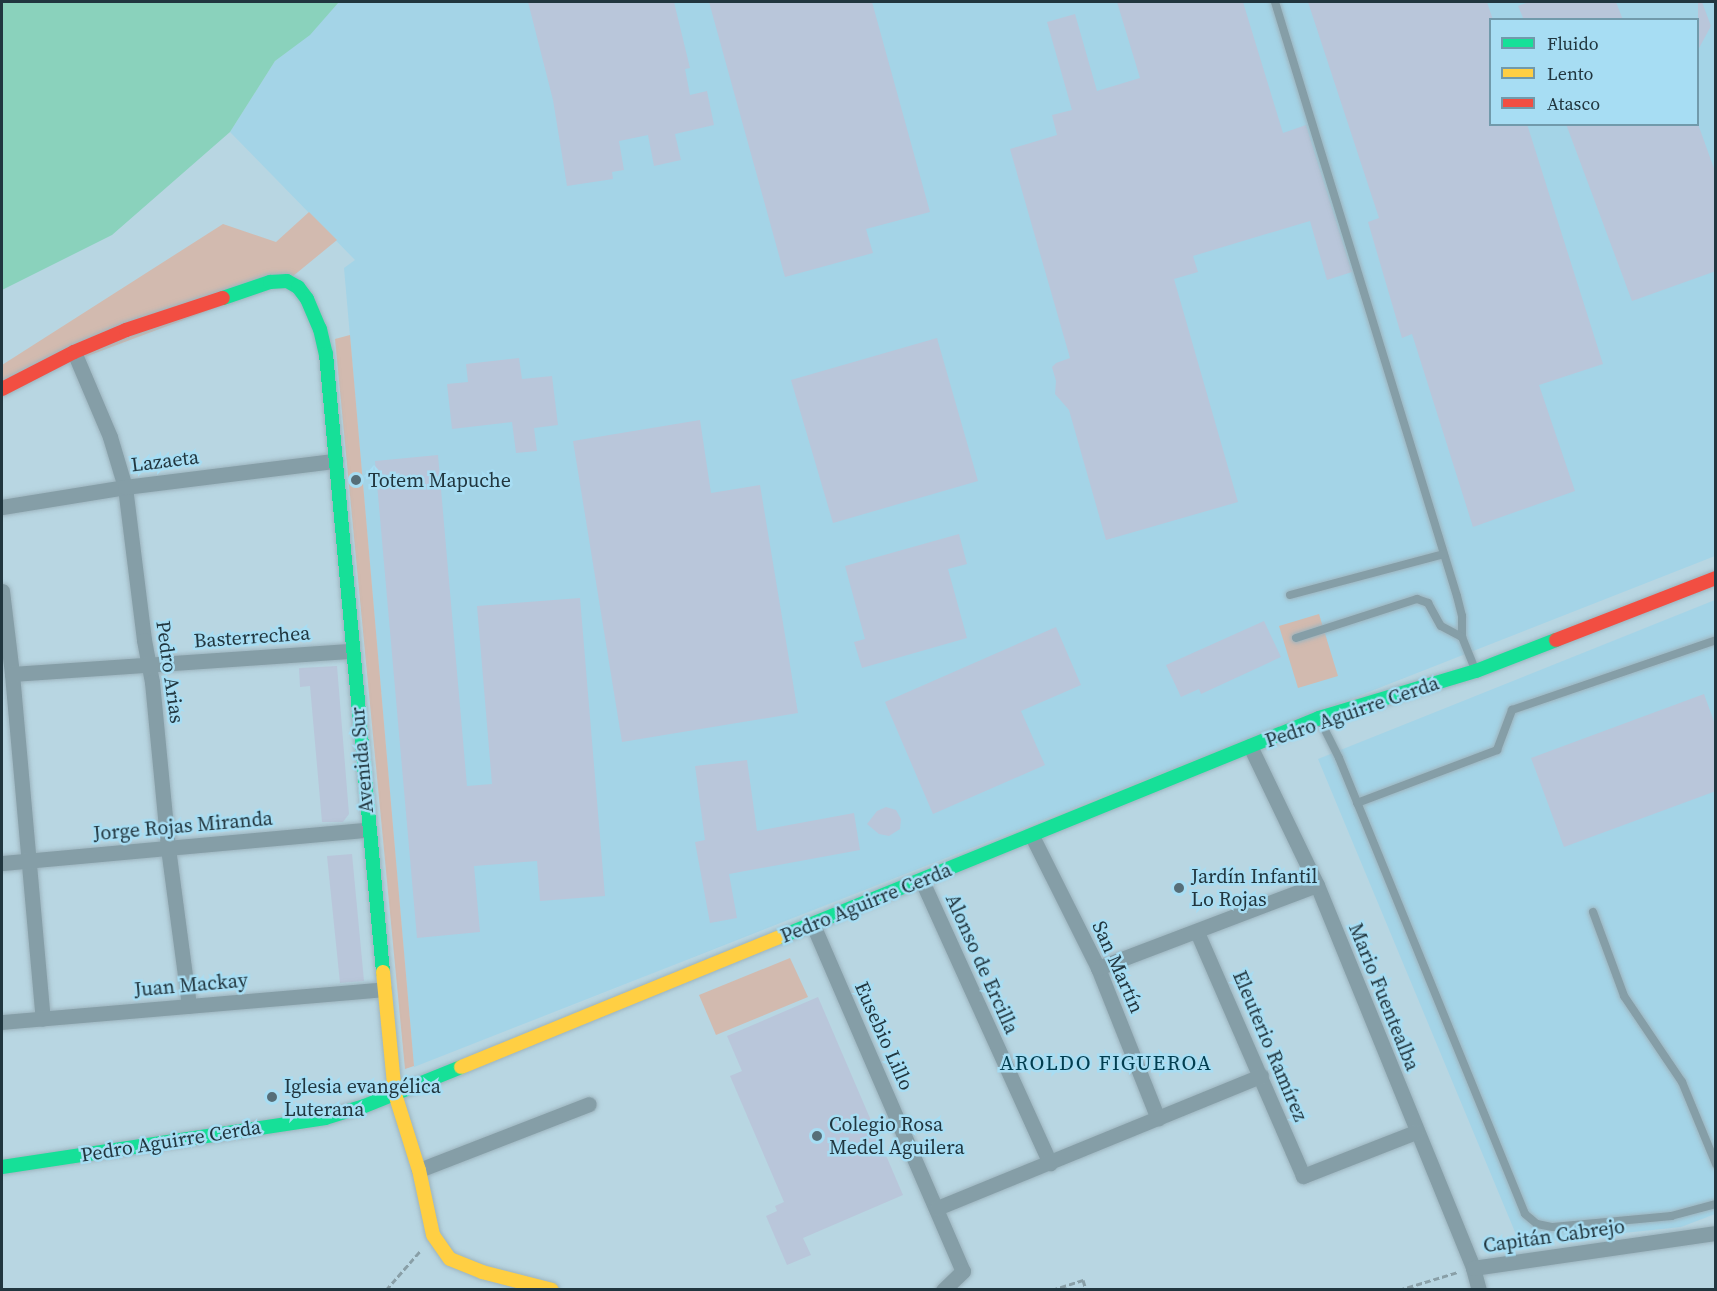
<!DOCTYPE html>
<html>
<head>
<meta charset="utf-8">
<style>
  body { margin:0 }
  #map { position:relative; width:1717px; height:1291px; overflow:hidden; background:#b8d6e2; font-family:"Source Serif 4",serif }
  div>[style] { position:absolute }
  .built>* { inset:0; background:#a4d4e7 }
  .green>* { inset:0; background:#d2baaf }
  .water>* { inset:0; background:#8ad2bc }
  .building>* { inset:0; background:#b9c6da }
  .path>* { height:3px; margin-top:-1.5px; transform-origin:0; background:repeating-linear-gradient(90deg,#899fa7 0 6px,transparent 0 9px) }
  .roads { filter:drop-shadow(0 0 2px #9db4be) drop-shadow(0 0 2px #9db4be) }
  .lane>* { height:8px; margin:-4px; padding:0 4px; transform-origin:4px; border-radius:4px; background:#859ea7 }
  .street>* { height:15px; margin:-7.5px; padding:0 7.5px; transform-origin:7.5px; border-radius:7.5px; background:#859ea7 }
  .fast>* { height:14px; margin:-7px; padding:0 7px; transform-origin:7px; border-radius:7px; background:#16e098 }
  .slow>* { height:14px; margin:-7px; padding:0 7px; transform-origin:7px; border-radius:7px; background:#ffcf43 }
  .jam>* { height:14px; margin:-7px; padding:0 7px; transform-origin:7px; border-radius:7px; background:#f24e42 }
  .dots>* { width:16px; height:16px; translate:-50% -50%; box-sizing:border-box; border:3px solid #a7ddf3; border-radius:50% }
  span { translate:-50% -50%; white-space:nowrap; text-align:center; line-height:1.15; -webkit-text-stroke:5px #a7ddf3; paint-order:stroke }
  .street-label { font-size:20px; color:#21363f }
  .poi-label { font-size:20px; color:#21363f }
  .left { translate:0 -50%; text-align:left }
  .neighbourhood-label { font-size:21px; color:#013d4f; letter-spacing:1.5px }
  .frame { position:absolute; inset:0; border:3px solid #21363f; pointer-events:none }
  .legend { position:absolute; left:1489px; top:18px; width:210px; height:108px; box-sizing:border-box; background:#a7ddf3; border:2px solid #719aab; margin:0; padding:8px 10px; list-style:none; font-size:18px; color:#21363f }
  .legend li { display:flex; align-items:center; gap:12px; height:30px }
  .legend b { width:30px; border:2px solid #719aab }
</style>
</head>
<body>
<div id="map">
  <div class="built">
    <i style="clip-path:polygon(evenodd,339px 2px,1715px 2px,1715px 556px,414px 1067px,344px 268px,355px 260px,230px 132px,275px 61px,310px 34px,339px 2px,1490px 20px,1698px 20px,1698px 124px,1490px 124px,1490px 20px)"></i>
    <i style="clip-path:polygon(1715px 600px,1715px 1214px,1681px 1227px,1520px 1244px,1318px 759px)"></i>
  </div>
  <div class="green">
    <i style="clip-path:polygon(309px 212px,337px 240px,287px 281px,2px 388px,2px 365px,223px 224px,276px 242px)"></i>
    <i style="clip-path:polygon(350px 335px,414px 1066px,405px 1069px,335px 339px)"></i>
    <i style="clip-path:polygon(1319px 614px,1338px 676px,1298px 688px,1279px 626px)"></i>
    <i style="clip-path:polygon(790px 958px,808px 997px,716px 1035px,699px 995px)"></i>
  </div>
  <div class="water">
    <i style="clip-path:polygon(2px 2px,339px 2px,310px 35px,275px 61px,230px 132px,112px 235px,2px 290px)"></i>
  </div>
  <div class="building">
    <i style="clip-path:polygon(528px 2px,674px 2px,690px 68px,685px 69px,690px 95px,707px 91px,714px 125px,675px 134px,681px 160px,654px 166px,648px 135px,619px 141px,624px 170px,612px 172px,613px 179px,567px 186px,553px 100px)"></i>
    <i style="clip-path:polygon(709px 2px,872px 2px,930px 212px,866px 229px,873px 253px,785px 277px)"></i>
    <i style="clip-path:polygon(1117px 2px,1243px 2px,1283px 133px,1306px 125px,1352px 272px,1327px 280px,1310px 221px,1193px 256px,1198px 272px,1174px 279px,1238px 502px,1106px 540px,1069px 410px,1055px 394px,1056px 381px,1052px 367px,1056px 363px,1070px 358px,1010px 149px,1057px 135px,1052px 115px,1072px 110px,1047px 22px,1075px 14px,1097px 91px,1140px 78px)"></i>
    <i style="clip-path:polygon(1308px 2px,1487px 2px,1493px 20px,1491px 20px,1491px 124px,1527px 124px,1603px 364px,1539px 385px,1575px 491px,1473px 527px,1412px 334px,1402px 338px,1368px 222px,1379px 218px)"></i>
    <i style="clip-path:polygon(1529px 2px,1616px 2px,1623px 20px,1524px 20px,1518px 6px)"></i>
    <i style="clip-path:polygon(1698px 2px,1702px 2px,1711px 26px,1698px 50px)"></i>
    <i style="clip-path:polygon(1566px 124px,1698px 124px,1716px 174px,1716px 271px,1632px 301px)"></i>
    <i style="clip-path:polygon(937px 338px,978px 481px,833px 523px,791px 380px)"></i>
    <i style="clip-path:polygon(519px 358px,522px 379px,552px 376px,558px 425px,534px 428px,537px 451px,516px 453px,512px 422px,452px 429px,447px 384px,468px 382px,466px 364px)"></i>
    <i style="clip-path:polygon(700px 420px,711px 493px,760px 485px,798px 713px,622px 742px,573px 441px)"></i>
    <i style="clip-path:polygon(438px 455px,467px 786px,492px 784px,477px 606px,580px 598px,605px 896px,540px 901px,537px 861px,474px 866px,480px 932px,417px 938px,375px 461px)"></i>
    <i style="clip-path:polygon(959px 534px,967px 564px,948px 569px,967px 638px,862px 668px,854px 642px,865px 639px,845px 566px)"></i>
    <i style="clip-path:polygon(1264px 621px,1281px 657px,1201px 694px,1199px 689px,1181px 697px,1166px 665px)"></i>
    <i style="clip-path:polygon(1056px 627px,1081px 685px,1021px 711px,1045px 765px,933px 814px,885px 702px)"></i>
    <i style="clip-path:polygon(337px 666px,349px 814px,343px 822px,322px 822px,310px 686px,300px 687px,299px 668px)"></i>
    <i style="clip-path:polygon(1704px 694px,1716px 727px,1716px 791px,1564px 847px,1531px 758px)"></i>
    <i style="clip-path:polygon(747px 760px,757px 831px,854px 813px,860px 850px,729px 874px,737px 918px,710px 923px,695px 842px,705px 840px,695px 766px)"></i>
    <i style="clip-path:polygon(886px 807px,896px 810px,901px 819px,900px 829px,889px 836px,879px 834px,867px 824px,877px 811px)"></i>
    <i style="clip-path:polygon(352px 854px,364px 981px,340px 983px,327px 856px)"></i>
    <i style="clip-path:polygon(818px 997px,903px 1195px,803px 1238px,811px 1255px,787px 1265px,766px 1216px,777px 1211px,775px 1206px,784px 1202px,730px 1076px,742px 1071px,727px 1036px)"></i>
  </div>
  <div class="path">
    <i style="left:386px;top:1290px;width:53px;rotate:-48.8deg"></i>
    <i style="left:1052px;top:1290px;width:33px;rotate:-18deg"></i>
    <i style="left:1083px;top:1280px;width:10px;rotate:73deg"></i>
    <i style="left:1399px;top:1290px;width:62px;rotate:-17deg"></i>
  </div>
  <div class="roads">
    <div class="lane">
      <i style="left:1275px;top:2px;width:621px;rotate:72.97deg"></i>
      <i style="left:1457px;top:596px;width:21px;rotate:76deg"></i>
      <i style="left:1462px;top:616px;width:21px;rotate:90deg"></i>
      <i style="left:1462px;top:637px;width:35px;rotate:68deg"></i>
      <i style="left:1290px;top:595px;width:159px;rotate:-14.9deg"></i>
      <i style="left:1296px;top:638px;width:127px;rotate:-17.9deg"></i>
      <i style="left:1417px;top:599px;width:12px;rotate:20deg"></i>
      <i style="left:1428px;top:603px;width:26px;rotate:61deg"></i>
      <i style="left:1441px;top:626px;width:24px;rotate:28deg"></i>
      <i style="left:1320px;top:720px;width:42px;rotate:63.4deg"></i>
      <i style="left:1339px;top:758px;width:492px;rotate:67.8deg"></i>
      <i style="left:1525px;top:1214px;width:16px;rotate:40deg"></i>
      <i style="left:1537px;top:1224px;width:16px;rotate:11deg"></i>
      <i style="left:1553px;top:1227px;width:119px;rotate:-5.3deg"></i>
      <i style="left:1671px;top:1216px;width:47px;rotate:-14.9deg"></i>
      <i style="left:1357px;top:803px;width:150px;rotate:-20.7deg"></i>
      <i style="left:1497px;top:750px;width:43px;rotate:-69.4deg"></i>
      <i style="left:1512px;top:710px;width:216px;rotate:-18.9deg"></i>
      <i style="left:1593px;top:912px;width:90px;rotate:69.7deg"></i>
      <i style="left:1624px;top:996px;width:104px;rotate:56deg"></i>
      <i style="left:1682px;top:1082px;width:89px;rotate:67.5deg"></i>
    </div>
    <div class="street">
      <i style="left:74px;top:352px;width:92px;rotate:67deg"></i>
      <i style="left:110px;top:437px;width:52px;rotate:73.3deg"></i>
      <i style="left:125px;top:487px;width:154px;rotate:82.9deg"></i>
      <i style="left:144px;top:640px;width:43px;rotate:79.2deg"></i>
      <i style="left:152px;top:682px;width:167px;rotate:84.5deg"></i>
      <i style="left:168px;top:848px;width:159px;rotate:82.4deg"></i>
      <i style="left:2px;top:507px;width:125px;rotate:-9.2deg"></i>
      <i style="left:125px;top:487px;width:212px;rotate:-7.1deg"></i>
      <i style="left:2px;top:591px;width:84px;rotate:83.1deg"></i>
      <i style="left:12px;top:674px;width:346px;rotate:84.9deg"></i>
      <i style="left:12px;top:674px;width:341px;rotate:-3.9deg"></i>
      <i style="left:1250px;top:746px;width:154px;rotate:64.3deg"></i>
      <i style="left:1317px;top:885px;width:414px;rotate:67.8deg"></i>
      <i style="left:1473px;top:1268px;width:23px;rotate:75deg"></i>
      <i style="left:1032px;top:836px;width:148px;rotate:63.4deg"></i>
      <i style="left:1098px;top:968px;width:162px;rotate:68.3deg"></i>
      <i style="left:2px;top:863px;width:367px;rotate:-5.2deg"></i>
      <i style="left:922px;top:881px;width:310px;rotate:65.6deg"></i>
      <i style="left:813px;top:925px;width:377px;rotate:66.6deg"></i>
      <i style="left:963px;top:1271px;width:28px;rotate:136deg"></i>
      <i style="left:1197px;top:932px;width:266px;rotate:66.5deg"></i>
      <i style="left:1303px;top:1176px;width:121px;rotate:-21.3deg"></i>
      <i style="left:1098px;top:968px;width:234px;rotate:-20.8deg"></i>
      <i style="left:2px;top:1022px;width:383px;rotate:-4.9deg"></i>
      <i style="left:419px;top:1170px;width:182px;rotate:-21.2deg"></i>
      <i style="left:937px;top:1208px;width:350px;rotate:-22.2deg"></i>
      <i style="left:1473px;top:1268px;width:246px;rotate:-8.2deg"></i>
    </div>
    <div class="fast">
      <i style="left:223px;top:298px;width:50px;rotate:-18.8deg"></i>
      <i style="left:270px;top:282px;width:17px;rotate:-3deg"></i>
      <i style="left:287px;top:281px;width:13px;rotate:29deg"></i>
      <i style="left:298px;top:287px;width:15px;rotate:53deg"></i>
      <i style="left:307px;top:299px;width:33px;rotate:67deg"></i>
      <i style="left:320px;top:329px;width:26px;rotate:77deg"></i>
      <i style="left:326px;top:354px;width:621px;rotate:84.73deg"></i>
      <i style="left:780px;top:937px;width:582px;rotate:-22.11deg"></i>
      <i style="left:1319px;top:718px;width:164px;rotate:-16.7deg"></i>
      <i style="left:1476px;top:671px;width:86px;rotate:-21.2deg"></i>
      <i style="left:2px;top:1167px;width:327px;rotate:-8.6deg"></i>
      <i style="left:325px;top:1118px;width:39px;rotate:-17deg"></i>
      <i style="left:362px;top:1107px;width:107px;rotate:-22deg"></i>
    </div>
    <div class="slow">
      <i style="left:383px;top:972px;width:123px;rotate:84.4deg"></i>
      <i style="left:395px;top:1094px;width:80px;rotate:72.5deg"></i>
      <i style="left:419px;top:1170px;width:66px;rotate:77.8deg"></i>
      <i style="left:433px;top:1235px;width:29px;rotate:55deg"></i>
      <i style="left:450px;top:1259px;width:35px;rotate:22deg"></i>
      <i style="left:482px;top:1272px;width:72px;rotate:14.4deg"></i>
      <i style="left:461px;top:1067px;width:344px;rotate:-22.2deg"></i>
    </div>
    <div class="jam">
      <i style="left:2px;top:389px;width:81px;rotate:-27.2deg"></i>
      <i style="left:74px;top:352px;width:56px;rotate:-22.9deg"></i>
      <i style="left:126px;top:330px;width:102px;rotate:-18.3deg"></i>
      <i style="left:1556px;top:640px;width:172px;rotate:-21.2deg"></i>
    </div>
  </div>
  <div class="dots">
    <i style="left:356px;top:480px;background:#566e78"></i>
    <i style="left:1179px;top:888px;background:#566e78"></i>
    <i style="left:272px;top:1097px;background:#566e78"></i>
    <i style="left:817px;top:1136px;background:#566e78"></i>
  </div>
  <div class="street-label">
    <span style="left:165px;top:461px;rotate:-7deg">Lazaeta</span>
    <span style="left:252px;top:637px;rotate:-4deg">Basterrechea</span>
    <span style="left:170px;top:672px;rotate:82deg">Pedro Arias</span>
    <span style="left:1352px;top:712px;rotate:-19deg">Pedro Aguirre Cerda</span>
    <span style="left:362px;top:760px;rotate:-95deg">Avenida Sur</span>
    <span style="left:183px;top:826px;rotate:-5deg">Jorge Rojas Miranda</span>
    <span style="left:866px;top:903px;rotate:-22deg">Pedro Aguirre Cerda</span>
    <span style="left:982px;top:964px;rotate:66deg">Alonso de Ercilla</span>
    <span style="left:1118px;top:967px;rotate:66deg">San Martín</span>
    <span style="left:191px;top:985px;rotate:-5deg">Juan Mackay</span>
    <span style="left:1384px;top:997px;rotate:68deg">Mario Fuentealba</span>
    <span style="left:884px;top:1036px;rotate:66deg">Eusebio Lillo</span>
    <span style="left:1270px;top:1046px;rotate:67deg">Eleuterio Ramírez</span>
    <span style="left:171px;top:1141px;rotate:-9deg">Pedro Aguirre Cerda</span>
    <span style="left:1554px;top:1236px;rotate:-8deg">Capitán Cabrejo</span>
  </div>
  <div class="poi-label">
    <span class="left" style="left:368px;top:480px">Totem Mapuche</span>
    <span class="left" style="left:1191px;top:888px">Jardín Infantil<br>Lo Rojas</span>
    <span class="left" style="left:284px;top:1098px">Iglesia evangélica<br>Luterana</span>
    <span class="left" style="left:829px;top:1136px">Colegio Rosa<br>Medel Aguilera</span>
  </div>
  <div class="neighbourhood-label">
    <span style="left:1106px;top:1063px">AROLDO FIGUEROA</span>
  </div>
  <div class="frame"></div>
  <ul class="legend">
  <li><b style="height:8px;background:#16e098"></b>Fluido</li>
  <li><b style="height:8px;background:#ffcf43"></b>Lento</li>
  <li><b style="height:8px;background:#f24e42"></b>Atasco</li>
  </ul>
</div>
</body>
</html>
